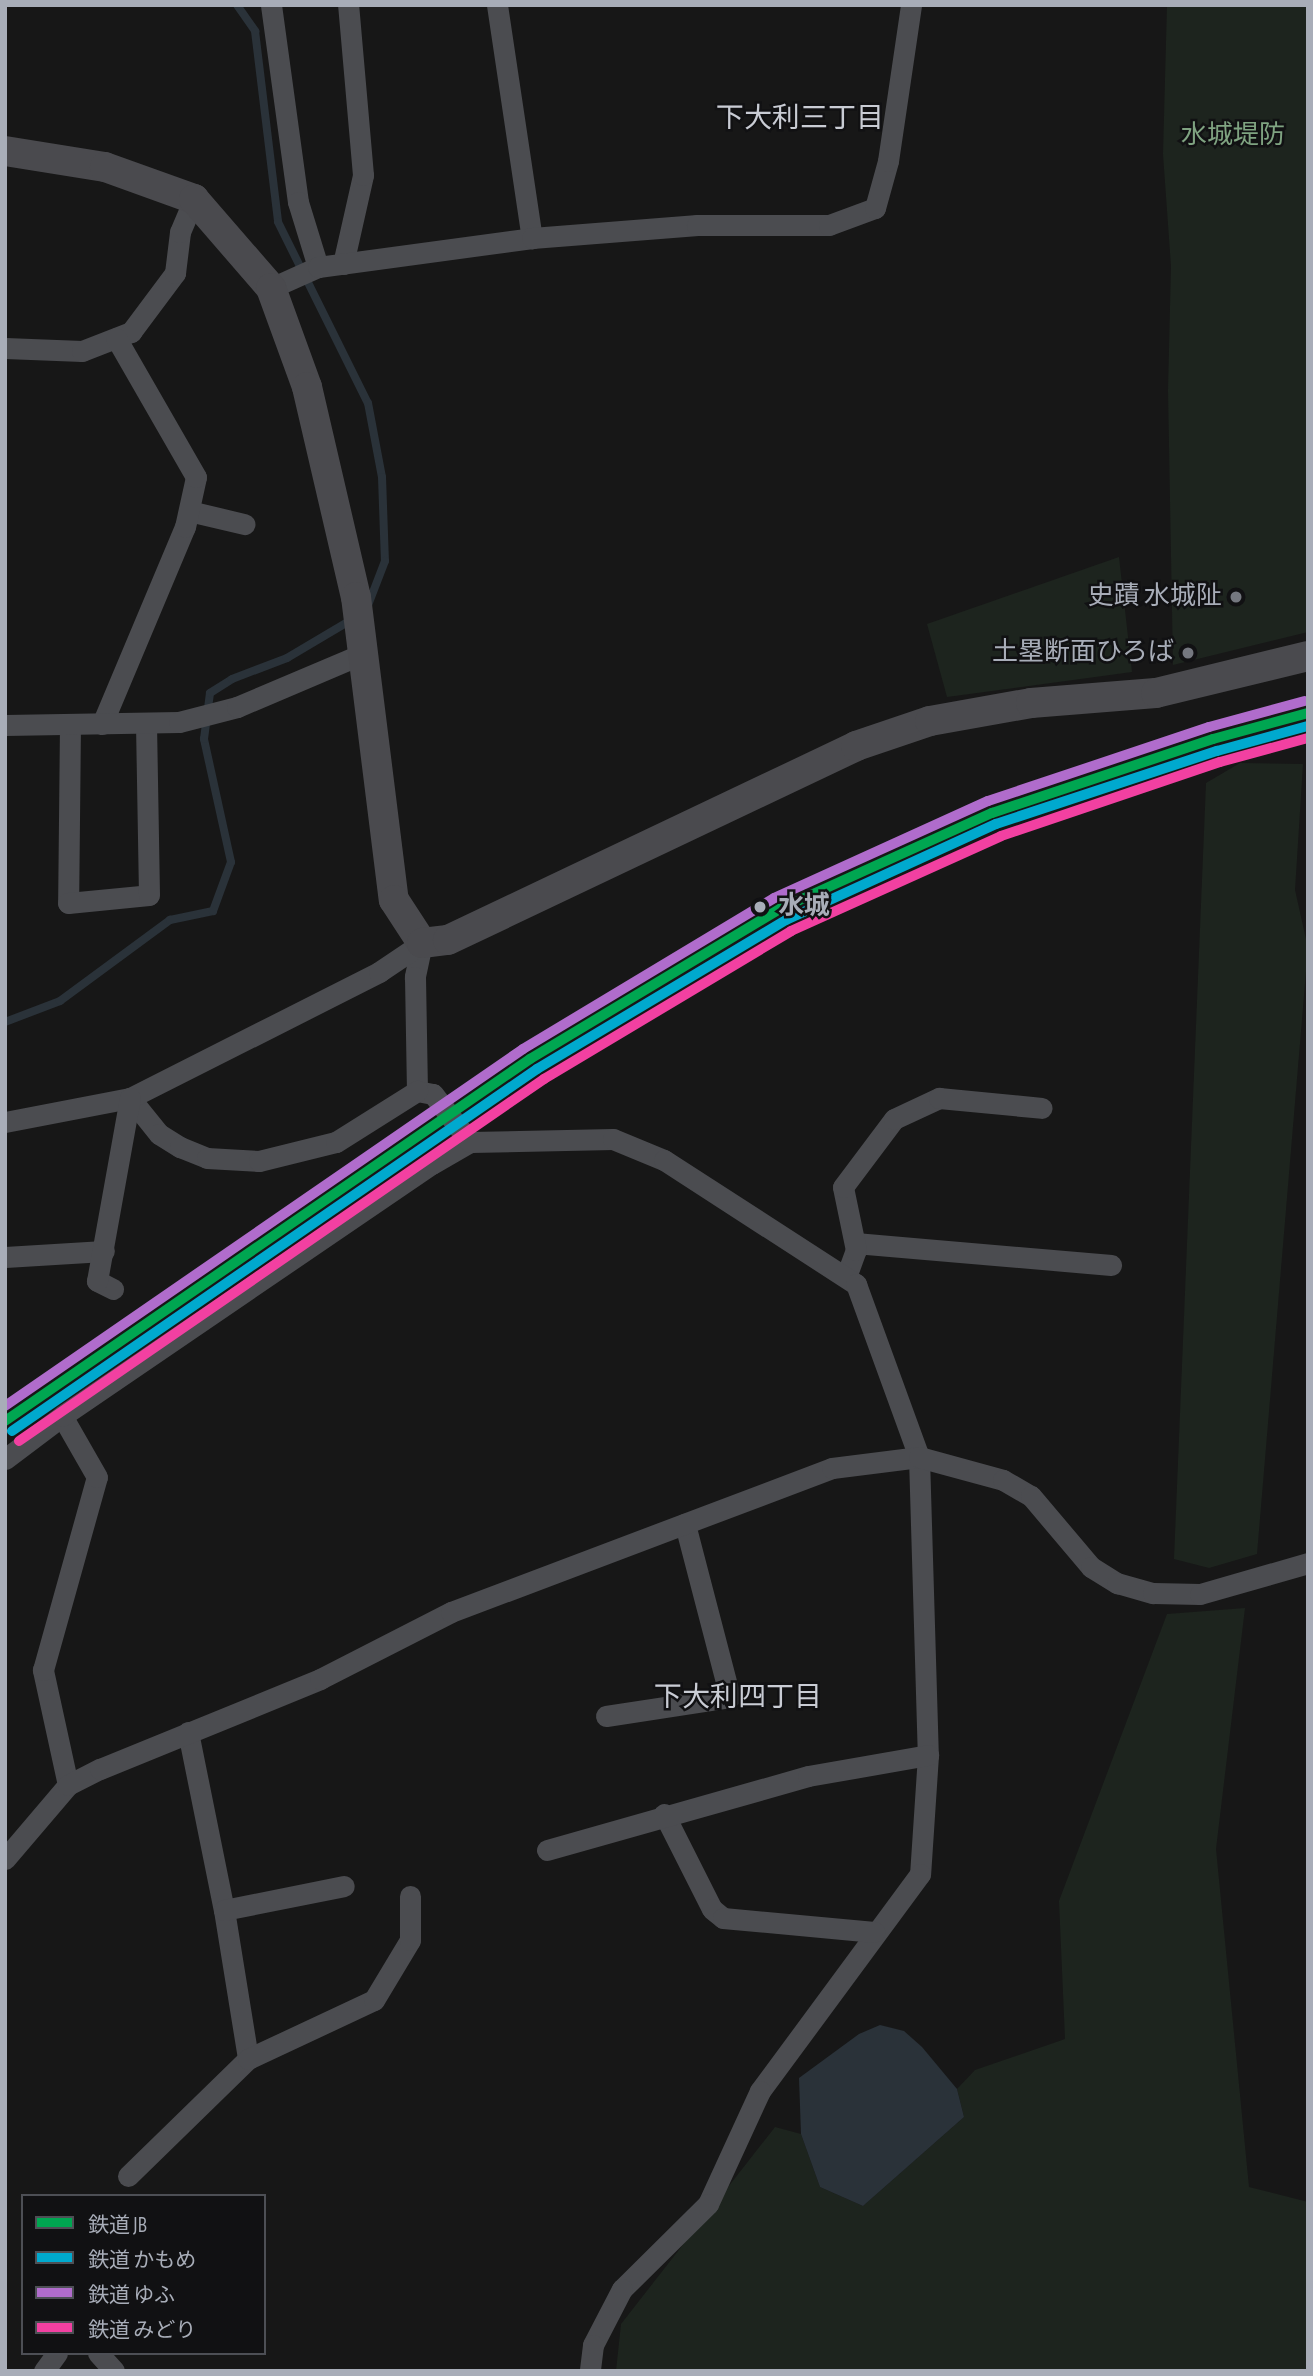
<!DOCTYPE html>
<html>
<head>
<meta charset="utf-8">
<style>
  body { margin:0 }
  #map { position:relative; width:1313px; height:2376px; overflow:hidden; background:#171717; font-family:"Sofia Sans Condensed","Noto Sans JP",sans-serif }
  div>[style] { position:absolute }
  .green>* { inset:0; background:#1d241e }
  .water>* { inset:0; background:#2a3239 }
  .stream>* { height:8px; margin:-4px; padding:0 4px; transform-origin:4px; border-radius:4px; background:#2a3239 }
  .street>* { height:21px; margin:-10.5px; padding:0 10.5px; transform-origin:10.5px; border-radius:10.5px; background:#4b4c50 }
  .secondary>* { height:30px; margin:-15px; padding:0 15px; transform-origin:15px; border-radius:15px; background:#4a4a4e }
  .rail-1>* { height:10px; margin:-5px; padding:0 5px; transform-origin:5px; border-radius:5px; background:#00a651 }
  .rail-2>* { height:10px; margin:-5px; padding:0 5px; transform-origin:5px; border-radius:5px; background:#00a9ce }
  .rail-3>* { height:10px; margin:-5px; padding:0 5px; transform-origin:5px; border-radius:5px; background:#b06ccc }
  .rail-4>* { height:10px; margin:-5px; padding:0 5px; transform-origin:5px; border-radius:5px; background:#f240a1 }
  .dots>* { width:19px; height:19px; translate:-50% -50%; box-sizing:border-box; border:4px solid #111113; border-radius:50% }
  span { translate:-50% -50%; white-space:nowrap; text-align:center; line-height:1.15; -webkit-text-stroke:5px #111113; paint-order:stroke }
  .park-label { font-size:26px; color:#7fa381 }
  .poi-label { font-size:26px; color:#a8adb8 }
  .right { translate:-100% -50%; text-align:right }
  .stop-label { font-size:26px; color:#a8adb8; font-weight:700 }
  .left { translate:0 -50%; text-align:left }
  .neighbourhood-label { font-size:28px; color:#c9ccd4 }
  .frame { position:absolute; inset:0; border:7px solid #a8adb8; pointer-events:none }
  .legend { position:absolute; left:21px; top:2194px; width:245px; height:161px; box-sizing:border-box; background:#111113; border:2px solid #4d4f55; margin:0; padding:9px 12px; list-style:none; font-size:21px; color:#a8adb8 }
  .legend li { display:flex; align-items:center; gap:14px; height:35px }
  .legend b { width:35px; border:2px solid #4d4f55 }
</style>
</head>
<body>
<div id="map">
  <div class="green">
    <i style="clip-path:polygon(1167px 5px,1308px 5px,1308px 632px,1173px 665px,1168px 390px,1171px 266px,1163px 154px)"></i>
    <i style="clip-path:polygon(1119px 557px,1132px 672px,947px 697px,927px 624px)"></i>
    <i style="clip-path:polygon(1240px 763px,1303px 764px,1295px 890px,1308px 948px,1257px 1554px,1209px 1568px,1174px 1559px,1206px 783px)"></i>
    <i style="clip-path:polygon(1245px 1608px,1216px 1849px,1249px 2187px,1308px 2202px,1308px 2371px,616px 2371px,621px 2324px,775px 2127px,801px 2134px,820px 2187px,863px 2206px,964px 2117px,957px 2089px,975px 2070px,1065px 2039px,1059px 1901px,1167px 1614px)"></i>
  </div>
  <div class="water">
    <i style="clip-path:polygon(880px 2025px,904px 2031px,922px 2047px,957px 2089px,964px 2117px,863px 2206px,820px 2187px,801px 2134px,799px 2078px,859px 2034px)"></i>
  </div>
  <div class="stream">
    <i style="left:237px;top:5px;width:32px;rotate:55deg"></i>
    <i style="left:255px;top:31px;width:192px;rotate:83.1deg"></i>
    <i style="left:278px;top:222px;width:202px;rotate:63.6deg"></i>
    <i style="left:368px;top:403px;width:75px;rotate:79.3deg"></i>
    <i style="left:382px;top:477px;width:84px;rotate:88deg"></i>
    <i style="left:385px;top:561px;width:50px;rotate:111deg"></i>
    <i style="left:5px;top:1022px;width:59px;rotate:-20.9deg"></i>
    <i style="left:60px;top:1001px;width:137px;rotate:-36.4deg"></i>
    <i style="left:170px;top:920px;width:44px;rotate:-11.8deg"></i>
    <i style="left:213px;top:911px;width:52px;rotate:-69.8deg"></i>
    <i style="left:231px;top:862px;width:126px;rotate:-102.4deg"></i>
    <i style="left:204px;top:739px;width:46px;rotate:-82.6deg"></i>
    <i style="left:210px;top:693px;width:26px;rotate:-32deg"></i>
    <i style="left:232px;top:679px;width:59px;rotate:-20.9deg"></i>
    <i style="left:287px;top:658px;width:74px;rotate:-30.7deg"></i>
  </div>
  <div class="street">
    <i style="left:271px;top:5px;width:199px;rotate:82.2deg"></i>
    <i style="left:298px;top:202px;width:68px;rotate:72.9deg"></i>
    <i style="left:497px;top:5px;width:236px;rotate:81.5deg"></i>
    <i style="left:343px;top:264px;width:91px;rotate:-77.3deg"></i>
    <i style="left:363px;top:175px;width:171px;rotate:-95deg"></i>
    <i style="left:271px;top:288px;width:51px;rotate:-24.1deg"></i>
    <i style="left:318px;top:267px;width:216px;rotate:-7.7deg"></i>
    <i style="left:532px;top:238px;width:166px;rotate:-4.5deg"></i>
    <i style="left:697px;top:225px;width:132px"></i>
    <i style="left:829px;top:225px;width:49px;rotate:-20.3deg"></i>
    <i style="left:875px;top:208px;width:49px;rotate:-74.5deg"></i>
    <i style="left:888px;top:161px;width:158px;rotate:-81.6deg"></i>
    <i style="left:5px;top:348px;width:77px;rotate:2.2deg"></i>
    <i style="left:82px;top:351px;width:53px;rotate:-21.2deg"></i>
    <i style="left:131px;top:332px;width:74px;rotate:-53.3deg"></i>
    <i style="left:175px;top:273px;width:41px;rotate:-83deg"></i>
    <i style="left:180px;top:232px;width:36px;rotate:-67deg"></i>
    <i style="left:189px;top:511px;width:57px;rotate:13.3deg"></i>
    <i style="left:70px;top:724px;width:179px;rotate:90.6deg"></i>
    <i style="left:68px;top:903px;width:81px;rotate:-5.6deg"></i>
    <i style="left:149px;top:895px;width:171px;rotate:-91deg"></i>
    <i style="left:102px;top:724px;width:214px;rotate:-67.2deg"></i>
    <i style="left:185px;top:527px;width:51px;rotate:-77.6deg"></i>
    <i style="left:196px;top:477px;width:160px;rotate:-119.9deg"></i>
    <i style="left:5px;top:725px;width:174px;rotate:-1deg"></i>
    <i style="left:179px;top:722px;width:60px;rotate:-14.5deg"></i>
    <i style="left:237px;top:707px;width:136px;rotate:-23deg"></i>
    <i style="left:422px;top:943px;width:35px;rotate:102deg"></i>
    <i style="left:415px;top:977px;width:114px;rotate:89deg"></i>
    <i style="left:417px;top:1091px;width:16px;rotate:11deg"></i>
    <i style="left:433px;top:1094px;width:61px;rotate:52.4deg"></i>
    <i style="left:130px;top:1098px;width:46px;rotate:51.1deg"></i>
    <i style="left:159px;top:1134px;width:25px;rotate:32deg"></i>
    <i style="left:180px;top:1147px;width:29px;rotate:22deg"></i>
    <i style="left:207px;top:1158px;width:52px;rotate:3.3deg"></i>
    <i style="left:259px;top:1161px;width:79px;rotate:-13.9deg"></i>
    <i style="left:336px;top:1142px;width:96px;rotate:-32.2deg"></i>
    <i style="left:5px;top:1122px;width:127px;rotate:-10.9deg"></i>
    <i style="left:130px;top:1098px;width:279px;rotate:-26.8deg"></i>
    <i style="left:379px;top:972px;width:52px;rotate:-34deg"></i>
    <i style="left:855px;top:1243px;width:257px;rotate:4.9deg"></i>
    <i style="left:5px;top:1257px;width:99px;rotate:-3.5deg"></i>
    <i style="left:846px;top:1277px;width:29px;rotate:-70deg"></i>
    <i style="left:856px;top:1250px;width:64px;rotate:-101.7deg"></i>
    <i style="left:843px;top:1187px;width:85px;rotate:-53.1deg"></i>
    <i style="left:894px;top:1119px;width:50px;rotate:-25deg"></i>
    <i style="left:939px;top:1098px;width:103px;rotate:5.5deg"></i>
    <i style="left:113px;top:1289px;width:18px;rotate:-153deg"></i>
    <i style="left:97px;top:1281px;width:186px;rotate:-79.8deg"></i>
    <i style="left:5px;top:1459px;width:71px;rotate:-37deg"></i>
    <i style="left:606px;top:1716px;width:125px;rotate:-8.7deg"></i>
    <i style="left:730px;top:1697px;width:179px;rotate:-104.6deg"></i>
    <i style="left:188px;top:1732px;width:182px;rotate:78.6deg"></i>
    <i style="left:224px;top:1910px;width:151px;rotate:80.8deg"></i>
    <i style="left:68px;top:1785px;width:118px;rotate:-102.3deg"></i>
    <i style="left:43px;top:1670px;width:200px;rotate:-74.4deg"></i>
    <i style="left:97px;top:1477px;width:70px;rotate:-119.8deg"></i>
    <i style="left:62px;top:1416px;width:448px;rotate:-34.3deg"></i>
    <i style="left:432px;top:1164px;width:44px;rotate:-30.1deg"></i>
    <i style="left:470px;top:1142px;width:143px;rotate:-1.2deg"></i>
    <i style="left:613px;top:1139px;width:55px;rotate:22.4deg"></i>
    <i style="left:664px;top:1160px;width:229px;rotate:32.9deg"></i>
    <i style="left:856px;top:1284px;width:184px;rotate:70deg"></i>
    <i style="left:919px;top:1457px;width:298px;rotate:88.3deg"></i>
    <i style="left:928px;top:1755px;width:119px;rotate:93.8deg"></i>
    <i style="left:920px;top:1874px;width:270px;rotate:126.4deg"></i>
    <i style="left:760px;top:2091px;width:124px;rotate:114.7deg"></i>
    <i style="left:708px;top:2204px;width:121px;rotate:135.3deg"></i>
    <i style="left:622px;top:2289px;width:63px;rotate:117.4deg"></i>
    <i style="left:593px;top:2345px;width:26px;rotate:97deg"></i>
    <i style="left:664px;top:1814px;width:106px;rotate:63.2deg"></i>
    <i style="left:712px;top:1909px;width:14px;rotate:39deg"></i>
    <i style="left:723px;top:1918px;width:152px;rotate:5.3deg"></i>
    <i style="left:547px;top:1850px;width:271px;rotate:-15.8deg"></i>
    <i style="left:808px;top:1776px;width:122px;rotate:-9.9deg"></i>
    <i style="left:5px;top:1859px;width:97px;rotate:-49.6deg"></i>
    <i style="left:68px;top:1785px;width:36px;rotate:-27deg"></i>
    <i style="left:100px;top:1769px;width:238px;rotate:-22.2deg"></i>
    <i style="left:320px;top:1679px;width:147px;rotate:-27.1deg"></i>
    <i style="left:451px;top:1612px;width:407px;rotate:-20.7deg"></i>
    <i style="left:832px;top:1468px;width:88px;rotate:-7.2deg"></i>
    <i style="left:919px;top:1457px;width:87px;rotate:15.3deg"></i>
    <i style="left:1003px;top:1480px;width:32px;rotate:30deg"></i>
    <i style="left:1031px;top:1496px;width:93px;rotate:49.8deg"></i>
    <i style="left:1091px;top:1567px;width:31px;rotate:32deg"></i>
    <i style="left:1117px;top:1583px;width:37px;rotate:16deg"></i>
    <i style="left:1153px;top:1593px;width:47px;rotate:1.2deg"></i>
    <i style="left:1200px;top:1594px;width:112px;rotate:-16deg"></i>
    <i style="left:224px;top:1910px;width:122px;rotate:-11.3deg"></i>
    <i style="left:128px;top:2176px;width:168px;rotate:-44.3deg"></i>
    <i style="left:248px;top:2059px;width:139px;rotate:-25.1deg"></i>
    <i style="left:374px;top:2000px;width:70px;rotate:-59deg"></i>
    <i style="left:410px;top:1940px;width:44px;rotate:-90deg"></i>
    <i style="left:98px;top:2353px;width:24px;rotate:48deg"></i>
    <i style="left:44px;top:2371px;width:22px;rotate:-54deg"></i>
  </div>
  <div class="secondary">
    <i style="left:5px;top:151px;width:101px;rotate:9.1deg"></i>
    <i style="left:105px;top:167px;width:95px;rotate:19.8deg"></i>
    <i style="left:194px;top:199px;width:118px;rotate:49.1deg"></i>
    <i style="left:271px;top:288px;width:105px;rotate:70deg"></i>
    <i style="left:307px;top:387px;width:216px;rotate:76.9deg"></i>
    <i style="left:356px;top:597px;width:305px;rotate:82.9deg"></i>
    <i style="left:394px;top:900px;width:51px;rotate:56.9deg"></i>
    <i style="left:422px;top:943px;width:26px;rotate:-7deg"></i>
    <i style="left:448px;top:940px;width:452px;rotate:-25.4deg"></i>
    <i style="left:856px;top:746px;width:78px;rotate:-18.7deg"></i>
    <i style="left:930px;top:721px;width:103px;rotate:-10.1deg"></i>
    <i style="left:1031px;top:703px;width:125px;rotate:-4.6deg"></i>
    <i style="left:1156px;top:693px;width:156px;rotate:-13.7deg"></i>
  </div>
  <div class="rail-1">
    <i style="left:5px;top:1421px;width:638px;rotate:-34.59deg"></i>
    <i style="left:530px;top:1059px;width:292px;rotate:-31deg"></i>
    <i style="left:780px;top:909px;width:233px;rotate:-24.4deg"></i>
    <i style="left:992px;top:813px;width:233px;rotate:-18.5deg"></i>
    <i style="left:1213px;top:739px;width:98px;rotate:-15.3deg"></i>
  </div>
  <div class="rail-2">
    <i style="left:12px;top:1431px;width:638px;rotate:-34.59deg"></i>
    <i style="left:537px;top:1069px;width:290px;rotate:-30.9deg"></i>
    <i style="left:786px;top:920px;width:231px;rotate:-24.6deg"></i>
    <i style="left:996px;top:824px;width:233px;rotate:-18.3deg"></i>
    <i style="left:1217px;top:751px;width:94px;rotate:-15.4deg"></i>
  </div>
  <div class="rail-3">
    <i style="left:5px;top:1406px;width:629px;rotate:-34.57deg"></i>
    <i style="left:523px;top:1049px;width:293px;rotate:-31deg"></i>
    <i style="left:774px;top:898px;width:235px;rotate:-24.4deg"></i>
    <i style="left:988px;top:801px;width:233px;rotate:-18.5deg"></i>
    <i style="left:1209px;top:727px;width:99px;rotate:-15.2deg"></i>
  </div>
  <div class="rail-4">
    <i style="left:19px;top:1441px;width:638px;rotate:-34.59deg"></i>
    <i style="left:544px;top:1079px;width:288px;rotate:-30.9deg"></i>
    <i style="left:791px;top:931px;width:230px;rotate:-24.3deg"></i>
    <i style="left:1001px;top:836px;width:231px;rotate:-18.7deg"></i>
    <i style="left:1220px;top:762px;width:91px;rotate:-15.3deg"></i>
  </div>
  <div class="dots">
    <i style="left:1236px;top:597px;background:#757880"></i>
    <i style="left:1188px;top:653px;background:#757880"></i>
    <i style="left:760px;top:907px;background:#a8adb8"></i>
  </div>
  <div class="park-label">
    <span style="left:1233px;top:136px">水城堤防</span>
  </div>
  <div class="poi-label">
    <span class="right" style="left:1222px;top:597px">史蹟 水城阯</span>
    <span class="right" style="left:1174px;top:653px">土塁断面ひろば</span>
  </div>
  <div class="stop-label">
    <span class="left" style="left:778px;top:907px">水城</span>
  </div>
  <div class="neighbourhood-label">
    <span style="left:800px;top:119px">下大利三丁目</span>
    <span style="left:738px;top:1698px">下大利四丁目</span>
  </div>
  <div class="frame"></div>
  <ul class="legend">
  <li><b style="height:9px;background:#00a651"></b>鉄道 JB</li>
  <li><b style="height:9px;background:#00a9ce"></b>鉄道 かもめ</li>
  <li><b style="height:9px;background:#b06ccc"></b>鉄道 ゆふ</li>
  <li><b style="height:9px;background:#f240a1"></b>鉄道 みどり</li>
  </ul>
</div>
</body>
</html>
